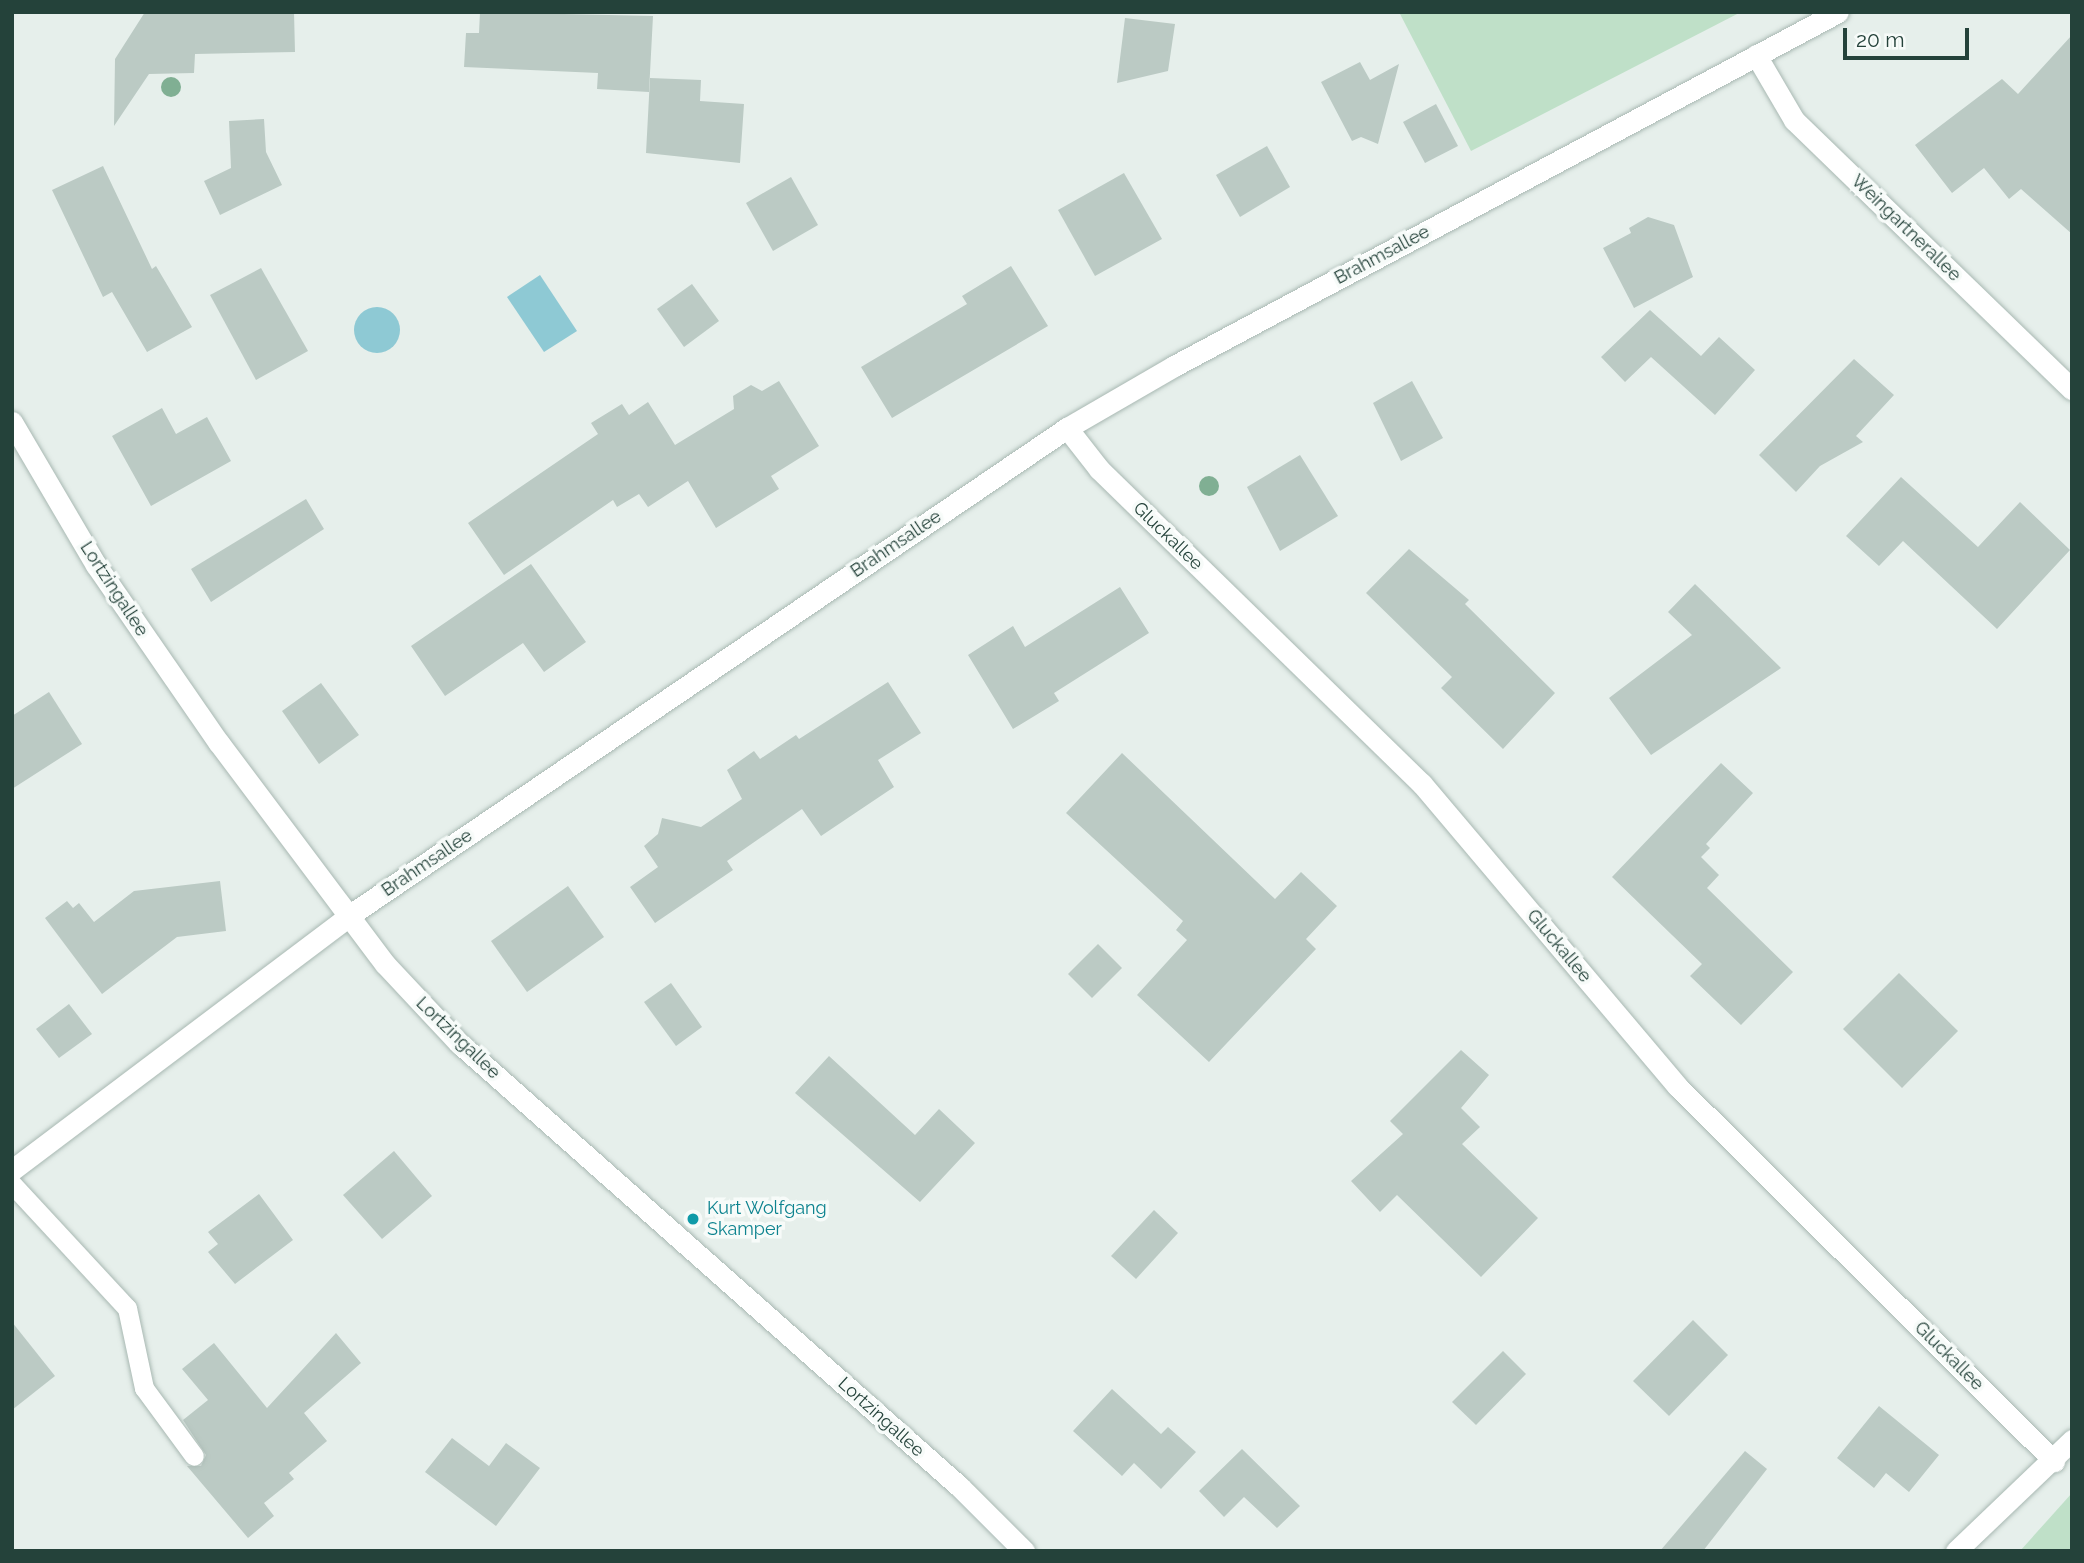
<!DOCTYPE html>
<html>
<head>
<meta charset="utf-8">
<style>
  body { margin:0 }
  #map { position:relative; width:2084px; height:1563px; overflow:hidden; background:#e6efeb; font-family:Raleway,sans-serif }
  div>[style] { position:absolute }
  .green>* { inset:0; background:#bfe0c8 }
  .water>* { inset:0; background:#8ec9d4 }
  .round { border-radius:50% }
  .building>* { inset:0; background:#bbcac4 }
  .roads { filter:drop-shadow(0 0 2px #a8b8b2) drop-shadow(0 0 2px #a8b8b2) }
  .lane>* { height:19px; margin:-9.5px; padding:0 9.5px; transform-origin:9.5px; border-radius:9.5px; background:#fff }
  .street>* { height:21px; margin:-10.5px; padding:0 10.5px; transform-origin:10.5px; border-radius:10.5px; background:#fff }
  .trees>* { width:20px; height:20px; margin:-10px; border-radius:50%; background:#80af93 }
  .dots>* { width:19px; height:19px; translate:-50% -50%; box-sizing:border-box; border:4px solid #f7fbf9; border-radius:50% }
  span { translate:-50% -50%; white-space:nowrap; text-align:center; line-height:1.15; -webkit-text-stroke:7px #f7fbf9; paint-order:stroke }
  .street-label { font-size:18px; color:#24423a }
  .culture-label { font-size:18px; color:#0d838f }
  .left { translate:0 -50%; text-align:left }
  .frame { position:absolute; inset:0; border:14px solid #24423a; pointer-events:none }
  .scale { position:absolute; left:1843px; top:28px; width:126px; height:32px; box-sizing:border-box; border:4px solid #24423a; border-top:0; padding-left:9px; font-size:21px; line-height:24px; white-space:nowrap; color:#24423a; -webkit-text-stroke:5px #f7fbf9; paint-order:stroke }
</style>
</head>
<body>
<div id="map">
  <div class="green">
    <i style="clip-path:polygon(1399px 12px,1741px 12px,1471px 151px)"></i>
    <i style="clip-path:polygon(2072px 1493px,2072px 1551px,2020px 1551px)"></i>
  </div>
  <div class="water">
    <i style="clip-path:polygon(540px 275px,577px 331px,544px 352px,507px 297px)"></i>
    <i class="round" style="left:354px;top:307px;width:46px;height:46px"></i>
  </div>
  <div class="building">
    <i style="clip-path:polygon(145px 12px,294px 12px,295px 52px,195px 54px,194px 73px,149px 74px,114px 126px,115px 59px)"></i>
    <i style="clip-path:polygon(480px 12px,653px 16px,649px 92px,597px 89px,598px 73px,464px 67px,466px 33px,479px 33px)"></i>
    <i style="clip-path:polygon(1125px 18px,1175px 24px,1168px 71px,1117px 83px)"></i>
    <i style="clip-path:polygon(2072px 35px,2072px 234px,2021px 189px,2009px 199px,1984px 168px,1952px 193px,1915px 145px,2002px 79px,2018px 94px)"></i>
    <i style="clip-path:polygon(1360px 62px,1370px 80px,1399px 64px,1378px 144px,1361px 137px,1352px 141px,1321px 82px)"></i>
    <i style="clip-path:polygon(650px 78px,701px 80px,700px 101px,744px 104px,740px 163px,646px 153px)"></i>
    <i style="clip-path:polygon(1436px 104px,1458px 146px,1425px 163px,1403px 122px)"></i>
    <i style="clip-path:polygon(264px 119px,266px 152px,282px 185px,220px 215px,204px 181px,231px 168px,229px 121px)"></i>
    <i style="clip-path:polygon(1267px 146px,1290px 187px,1240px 217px,1216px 175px)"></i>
    <i style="clip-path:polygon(103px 166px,152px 269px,156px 266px,192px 327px,147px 352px,112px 292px,103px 297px,52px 190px)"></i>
    <i style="clip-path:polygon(1124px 173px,1162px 239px,1095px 276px,1058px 210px)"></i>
    <i style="clip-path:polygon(791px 177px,818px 225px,773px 251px,746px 203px)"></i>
    <i style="clip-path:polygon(1648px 217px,1674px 225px,1693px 277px,1634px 308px,1603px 248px,1631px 233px,1629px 228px)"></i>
    <i style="clip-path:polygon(1011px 266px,1048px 326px,892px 418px,861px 367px,967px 304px,962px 296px)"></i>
    <i style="clip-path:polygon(261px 268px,308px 351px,256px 380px,210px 295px)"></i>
    <i style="clip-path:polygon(692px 284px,719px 321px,684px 347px,657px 309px)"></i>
    <i style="clip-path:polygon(1650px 310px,1701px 356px,1719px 337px,1755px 370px,1715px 415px,1651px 357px,1625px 382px,1601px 357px)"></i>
    <i style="clip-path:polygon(1854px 359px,1894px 395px,1856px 436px,1863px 442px,1820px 466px,1796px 492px,1759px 455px)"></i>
    <i style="clip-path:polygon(779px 381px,819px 446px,771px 476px,779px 489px,716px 528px,688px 481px,648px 507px,639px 494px,617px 507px,613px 500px,504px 575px,468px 523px,598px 434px,591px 423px,622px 404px,629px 415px,648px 402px,675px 445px,734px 409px,733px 396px,751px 385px,762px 391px)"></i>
    <i style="clip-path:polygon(1412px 381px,1443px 438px,1401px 461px,1373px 403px)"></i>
    <i style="clip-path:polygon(162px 408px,176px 434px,207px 417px,231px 461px,151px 506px,112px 436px)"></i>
    <i style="clip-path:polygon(1300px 455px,1338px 516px,1280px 551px,1247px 487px)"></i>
    <i style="clip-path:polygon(1901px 477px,1978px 547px,2020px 502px,2070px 550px,1997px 629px,1903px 541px,1879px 566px,1846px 536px)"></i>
    <i style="clip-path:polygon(306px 499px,324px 529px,211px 602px,191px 569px)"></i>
    <i style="clip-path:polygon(1409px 549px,1469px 600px,1465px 604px,1555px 693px,1503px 749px,1441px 688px,1452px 677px,1366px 593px)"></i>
    <i style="clip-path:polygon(531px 564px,586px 642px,544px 672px,523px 643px,445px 696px,411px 646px)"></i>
    <i style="clip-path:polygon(1695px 584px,1781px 668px,1651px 755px,1609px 698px,1692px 635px,1668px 612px)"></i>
    <i style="clip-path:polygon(1120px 587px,1149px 633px,1054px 693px,1059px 701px,1013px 729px,968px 655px,1013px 626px,1025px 647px)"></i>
    <i style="clip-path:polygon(888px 682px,921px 733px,878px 760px,894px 787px,821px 836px,802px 809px,727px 861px,733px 870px,655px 923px,630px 887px,658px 867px,644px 846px,658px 834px,662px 818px,701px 827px,742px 799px,727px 770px,754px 751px,760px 759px,796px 735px,799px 739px)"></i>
    <i style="clip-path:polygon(321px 683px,359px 735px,319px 764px,282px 711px)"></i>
    <i style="clip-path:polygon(49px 692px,82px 744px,12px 789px,12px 716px)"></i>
    <i style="clip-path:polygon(1122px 753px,1275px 899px,1301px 872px,1337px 906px,1306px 939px,1316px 949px,1209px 1062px,1137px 995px,1187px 940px,1176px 930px,1183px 921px,1066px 813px)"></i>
    <i style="clip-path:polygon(1721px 763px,1753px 793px,1706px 844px,1710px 848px,1701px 857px,1719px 875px,1707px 888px,1793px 972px,1741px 1025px,1690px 976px,1702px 964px,1612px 877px)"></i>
    <i style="clip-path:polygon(220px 881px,226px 931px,177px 937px,102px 994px,45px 918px,67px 901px,73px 908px,79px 903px,94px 922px,134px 891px)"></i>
    <i style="clip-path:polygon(568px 886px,604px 937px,527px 992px,491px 941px)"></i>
    <i style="clip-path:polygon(1098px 944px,1122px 968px,1092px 998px,1068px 974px)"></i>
    <i style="clip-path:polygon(1899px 973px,1958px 1031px,1902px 1088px,1843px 1029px)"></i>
    <i style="clip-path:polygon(671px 983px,702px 1027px,676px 1046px,644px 1002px)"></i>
    <i style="clip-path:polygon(69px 1004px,92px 1034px,59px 1058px,36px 1029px)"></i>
    <i style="clip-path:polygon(1461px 1050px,1489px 1075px,1461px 1108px,1480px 1127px,1462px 1144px,1538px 1218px,1481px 1277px,1397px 1195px,1380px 1212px,1351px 1181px,1403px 1134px,1390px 1121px)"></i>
    <i style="clip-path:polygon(829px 1056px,915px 1135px,939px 1109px,975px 1143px,920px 1202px,795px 1093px)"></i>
    <i style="clip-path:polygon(394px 1151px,432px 1196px,382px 1239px,343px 1195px)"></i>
    <i style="clip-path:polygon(259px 1194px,293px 1240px,235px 1284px,208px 1252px,218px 1244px,208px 1232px)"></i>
    <i style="clip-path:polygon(1154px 1210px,1178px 1233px,1136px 1279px,1111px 1256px)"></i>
    <i style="clip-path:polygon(1693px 1320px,1728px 1355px,1669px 1416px,1633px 1381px)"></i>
    <i style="clip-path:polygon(12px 1322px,55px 1376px,12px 1410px)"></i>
    <i style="clip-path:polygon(336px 1333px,361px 1363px,304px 1413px,327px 1441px,289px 1473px,294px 1479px,264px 1503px,274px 1516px,248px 1538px,187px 1466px,201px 1466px,206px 1455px,183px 1420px,208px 1400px,182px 1369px,214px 1343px,267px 1408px)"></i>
    <i style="clip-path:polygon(1503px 1351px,1526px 1374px,1476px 1425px,1452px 1402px)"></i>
    <i style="clip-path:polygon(1112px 1389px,1161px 1434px,1168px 1427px,1196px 1452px,1161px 1489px,1134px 1463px,1122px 1476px,1073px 1431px)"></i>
    <i style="clip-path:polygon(1879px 1406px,1939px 1455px,1909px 1492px,1886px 1473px,1874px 1488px,1837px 1458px)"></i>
    <i style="clip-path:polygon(452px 1438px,489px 1466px,506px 1443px,540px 1468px,496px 1526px,425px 1472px)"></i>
    <i style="clip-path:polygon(1242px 1449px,1300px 1506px,1277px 1528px,1244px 1497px,1224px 1517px,1199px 1491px)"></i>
    <i style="clip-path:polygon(1745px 1451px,1767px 1469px,1703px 1551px,1660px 1551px)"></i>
  </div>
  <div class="roads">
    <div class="lane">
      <i style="left:12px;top:1184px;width:169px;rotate:47.2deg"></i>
      <i style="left:127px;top:1308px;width:82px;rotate:78deg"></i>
      <i style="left:144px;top:1388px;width:84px;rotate:53.7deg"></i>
    </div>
    <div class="street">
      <i style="left:1756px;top:55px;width:75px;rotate:59.7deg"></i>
      <i style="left:1794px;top:120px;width:387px;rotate:44.1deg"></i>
      <i style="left:12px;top:422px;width:166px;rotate:59.6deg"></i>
      <i style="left:96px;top:565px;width:216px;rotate:55.4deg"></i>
      <i style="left:219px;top:743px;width:276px;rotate:53.1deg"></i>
      <i style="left:385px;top:964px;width:108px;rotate:46.9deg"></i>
      <i style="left:459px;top:1043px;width:669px;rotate:41.55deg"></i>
      <i style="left:960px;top:1487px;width:91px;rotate:45deg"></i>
      <i style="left:1067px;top:428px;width:52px;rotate:52deg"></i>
      <i style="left:1099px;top:469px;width:451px;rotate:44.3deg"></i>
      <i style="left:1422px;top:784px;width:395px;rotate:49.8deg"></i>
      <i style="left:1677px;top:1086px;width:532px;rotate:44.85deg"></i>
      <i style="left:12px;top:1170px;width:423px;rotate:-37deg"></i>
      <i style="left:350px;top:915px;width:867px;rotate:-34.19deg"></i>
      <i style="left:1067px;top:428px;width:124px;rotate:-30.1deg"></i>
      <i style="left:1174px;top:366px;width:752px;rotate:-28.06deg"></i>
      <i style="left:1956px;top:1551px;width:161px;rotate:-43.7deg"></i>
    </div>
  </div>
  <div class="trees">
    <i style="left:171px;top:87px"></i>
    <i style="left:1209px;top:486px"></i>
  </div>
  <div class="dots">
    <i style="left:693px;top:1219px;background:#0f9aa8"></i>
  </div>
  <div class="street-label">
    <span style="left:1906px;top:228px;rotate:44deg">Weingartnerallee</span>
    <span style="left:1382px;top:255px;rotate:-28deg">Brahmsallee</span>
    <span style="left:1168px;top:536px;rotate:44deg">Gluckallee</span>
    <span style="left:896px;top:544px;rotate:-34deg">Brahmsallee</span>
    <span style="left:114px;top:589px;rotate:57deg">Lortzingallee</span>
    <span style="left:427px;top:863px;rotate:-34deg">Brahmsallee</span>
    <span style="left:1559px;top:946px;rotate:50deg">Gluckallee</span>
    <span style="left:458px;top:1038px;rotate:44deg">Lortzingallee</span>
    <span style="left:1949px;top:1356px;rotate:45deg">Gluckallee</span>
    <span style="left:881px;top:1417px;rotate:42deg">Lortzingallee</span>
  </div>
  <div class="culture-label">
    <span class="left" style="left:707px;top:1219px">Kurt Wolfgang<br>Skamper</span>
  </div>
  <div class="frame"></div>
  <div class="scale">20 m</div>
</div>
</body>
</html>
